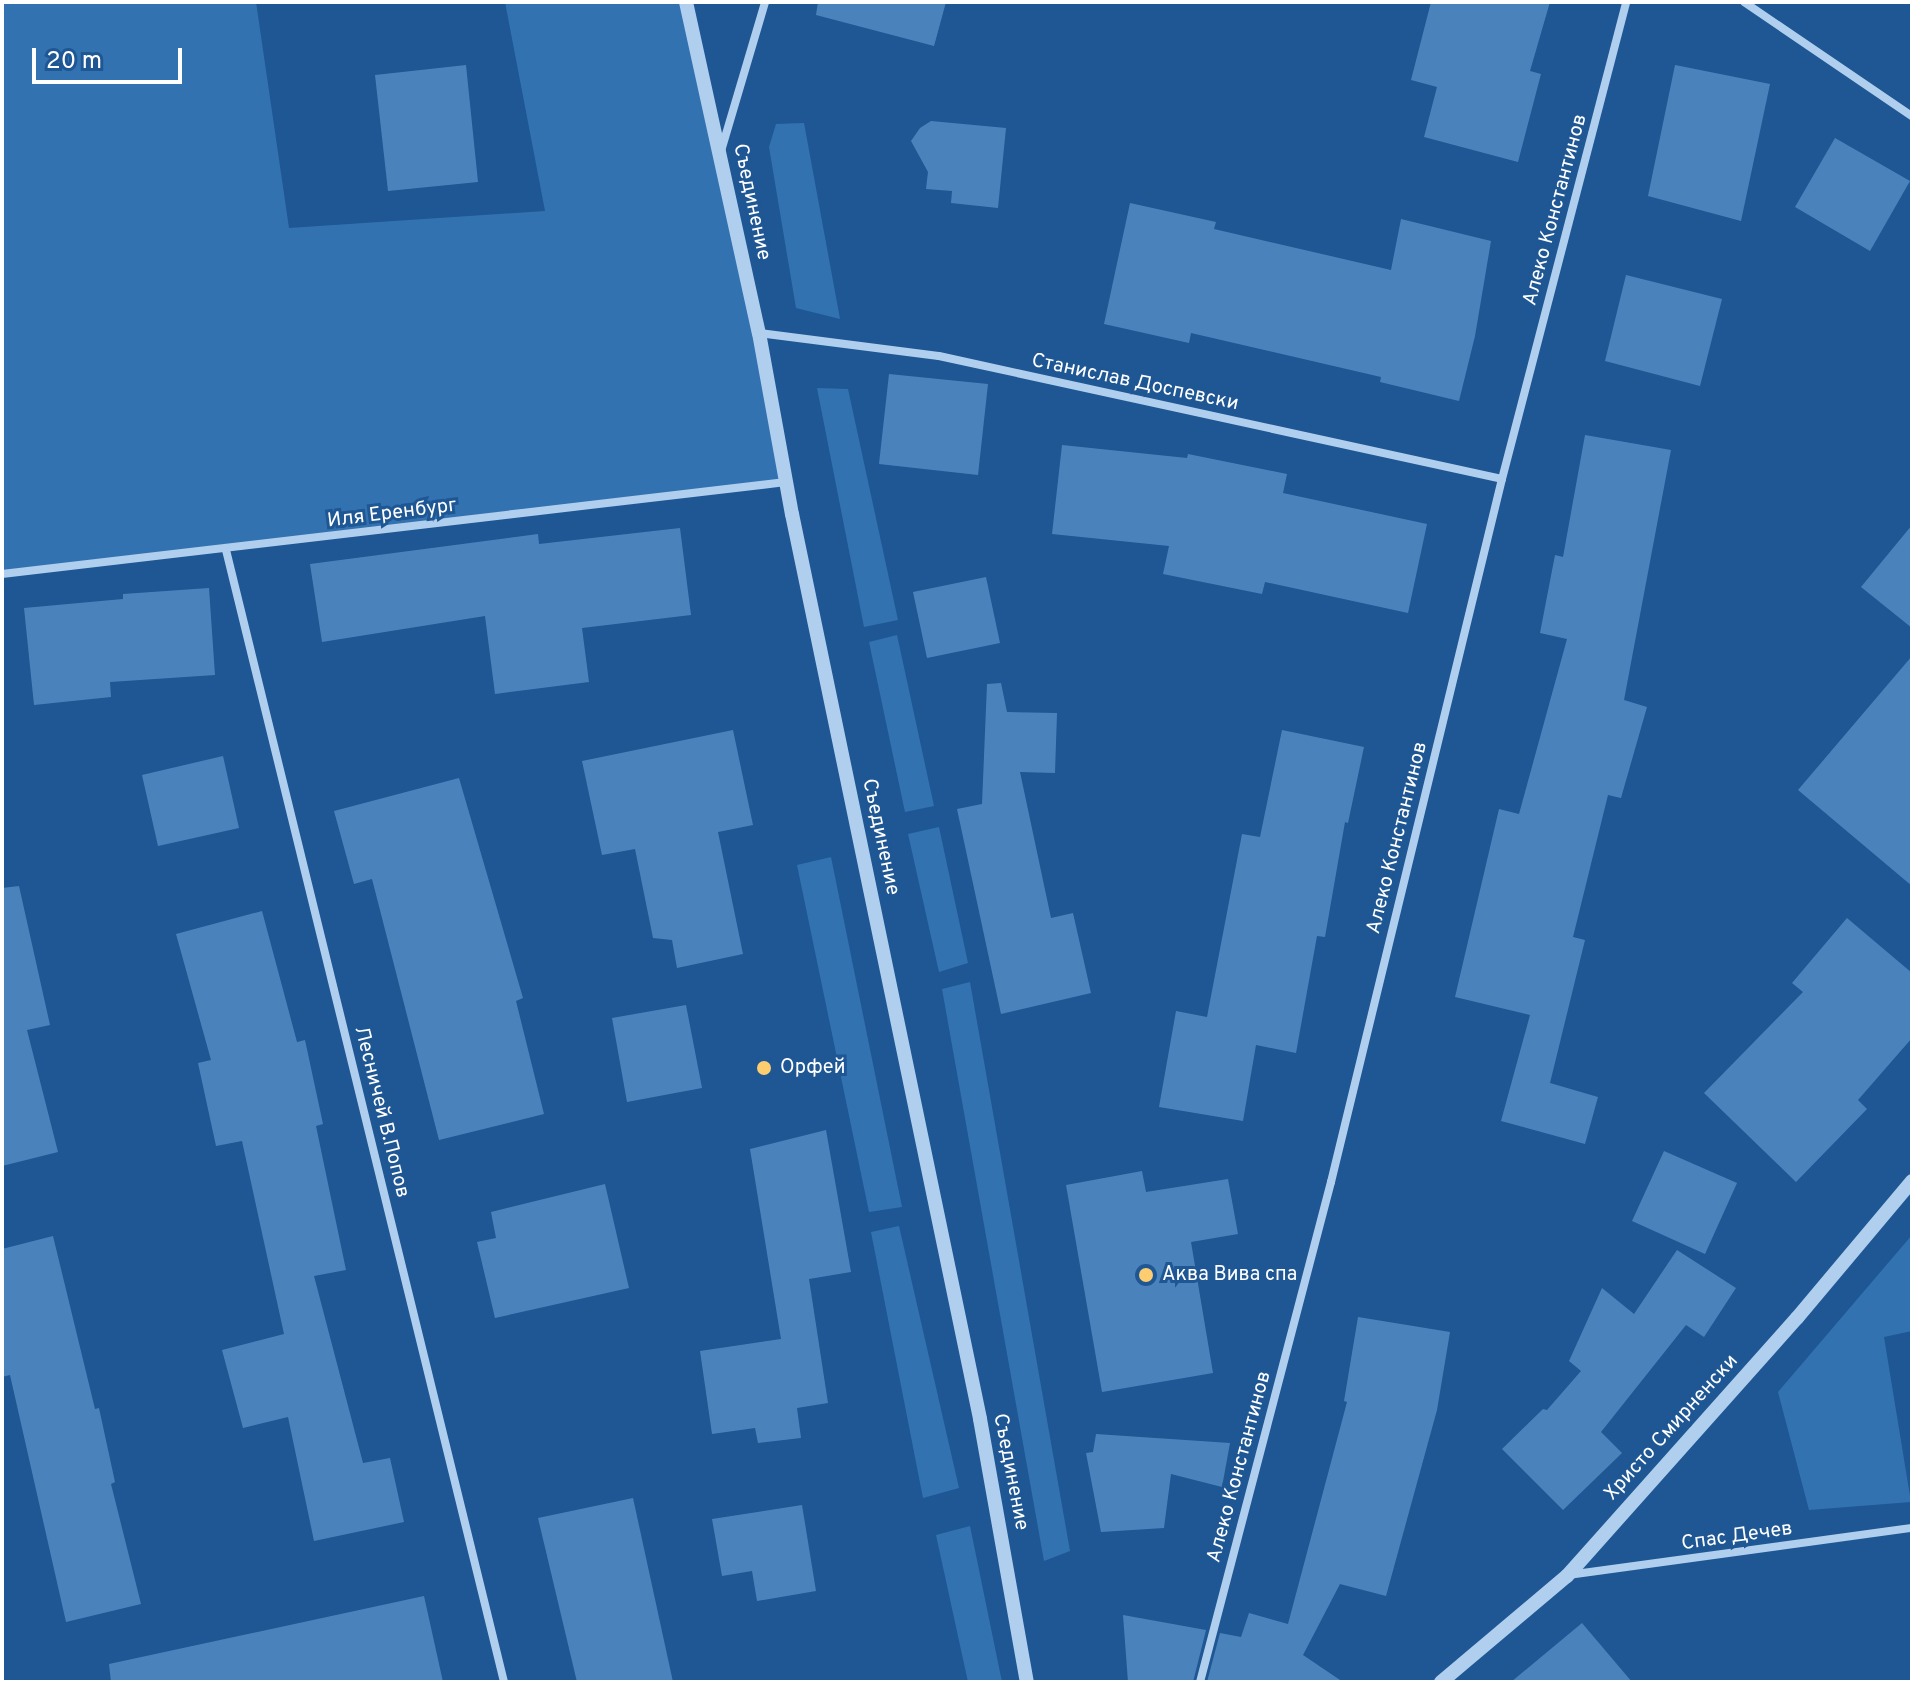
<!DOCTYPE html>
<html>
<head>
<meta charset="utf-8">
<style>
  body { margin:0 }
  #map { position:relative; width:1914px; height:1684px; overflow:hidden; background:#1e5794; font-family:Overpass,sans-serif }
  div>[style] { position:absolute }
  .green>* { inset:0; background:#3272b1 }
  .building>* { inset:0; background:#4a83bc }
  .minor>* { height:8px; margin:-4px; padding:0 4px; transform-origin:4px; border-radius:4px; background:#b0cfee }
  .tertiary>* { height:14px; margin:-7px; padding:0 7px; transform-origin:7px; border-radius:7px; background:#b0cfee }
  .dots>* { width:22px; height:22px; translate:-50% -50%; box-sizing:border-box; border:4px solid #1e5794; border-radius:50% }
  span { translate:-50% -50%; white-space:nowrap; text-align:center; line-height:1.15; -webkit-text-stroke:6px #1e5794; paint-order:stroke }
  .street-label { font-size:20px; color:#fff }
  .poi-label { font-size:20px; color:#fff }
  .left { translate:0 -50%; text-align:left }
  .frame { position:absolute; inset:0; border:4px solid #fff; pointer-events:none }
  .scale { position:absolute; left:32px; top:48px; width:150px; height:36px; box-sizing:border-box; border:4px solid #fff; border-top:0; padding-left:10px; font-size:24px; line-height:28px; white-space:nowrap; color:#fff; -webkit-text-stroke:6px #1e5794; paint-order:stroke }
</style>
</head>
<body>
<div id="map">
  <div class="green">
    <i style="clip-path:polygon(2px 2px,256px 2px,289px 228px,545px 211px,505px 2px,685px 2px,786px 482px,2px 572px)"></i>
    <i style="clip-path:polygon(804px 123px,840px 319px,796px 308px,769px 147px,776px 124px)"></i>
    <i style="clip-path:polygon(817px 388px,848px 389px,898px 620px,864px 627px)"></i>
    <i style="clip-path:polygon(897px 635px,934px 806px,905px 812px,869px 642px)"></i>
    <i style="clip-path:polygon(939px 827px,968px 963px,939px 972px,908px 834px)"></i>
    <i style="clip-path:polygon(831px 857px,902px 1207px,869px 1212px,797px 865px)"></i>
    <i style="clip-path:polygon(970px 982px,1070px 1551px,1044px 1561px,942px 989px)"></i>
    <i style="clip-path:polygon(899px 1226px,959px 1488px,923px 1498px,871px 1232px)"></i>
    <i style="clip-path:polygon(1912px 1235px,1912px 1331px,1884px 1337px,1911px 1502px,1809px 1510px,1778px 1392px)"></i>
    <i style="clip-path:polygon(970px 1526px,1002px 1682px,968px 1682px,936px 1535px)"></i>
  </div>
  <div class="building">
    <i style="clip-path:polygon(818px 2px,946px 2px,934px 46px,816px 15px)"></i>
    <i style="clip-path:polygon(1431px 2px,1550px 2px,1530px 71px,1541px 74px,1518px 162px,1424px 137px,1437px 87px,1411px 80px)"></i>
    <i style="clip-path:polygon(466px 65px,478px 182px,388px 191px,375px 75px)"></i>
    <i style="clip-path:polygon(1675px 65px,1770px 84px,1741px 221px,1648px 196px)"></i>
    <i style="clip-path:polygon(931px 121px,1006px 128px,998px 208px,951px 203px,952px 191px,926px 189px,928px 172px,911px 141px,920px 128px)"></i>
    <i style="clip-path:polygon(1835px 138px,1910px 181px,1870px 251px,1795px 207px)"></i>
    <i style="clip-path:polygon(1130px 203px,1216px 222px,1214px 229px,1391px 270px,1401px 219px,1491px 241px,1475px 336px,1459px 401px,1380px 382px,1381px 377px,1191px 333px,1189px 343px,1104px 324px)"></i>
    <i style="clip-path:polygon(1626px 275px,1722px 299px,1700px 386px,1605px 361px)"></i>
    <i style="clip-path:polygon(889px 374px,988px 384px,978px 475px,879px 464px)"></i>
    <i style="clip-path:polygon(1585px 435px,1671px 450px,1624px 700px,1647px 707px,1621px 798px,1608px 795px,1573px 937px,1585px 940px,1550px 1083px,1598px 1097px,1585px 1144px,1501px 1121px,1530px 1015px,1455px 997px,1499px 809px,1519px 814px,1567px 639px,1540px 633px,1555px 555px,1563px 557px)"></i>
    <i style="clip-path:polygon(1062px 445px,1187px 458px,1188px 454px,1287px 474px,1283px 493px,1427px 524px,1408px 613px,1265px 582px,1262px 594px,1163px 574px,1169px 546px,1052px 534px)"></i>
    <i style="clip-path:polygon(1912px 525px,1912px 628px,1861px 587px)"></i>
    <i style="clip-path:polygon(680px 528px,691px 615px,582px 628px,589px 682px,495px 694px,485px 616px,322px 642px,310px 564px,538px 534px,539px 544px)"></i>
    <i style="clip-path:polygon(986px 577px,1000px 643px,927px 658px,913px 592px)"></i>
    <i style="clip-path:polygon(209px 588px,215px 675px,110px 682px,111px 697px,34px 705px,24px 608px,123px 599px,123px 594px)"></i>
    <i style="clip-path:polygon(1912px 656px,1912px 886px,1798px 790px)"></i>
    <i style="clip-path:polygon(1001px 683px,1007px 712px,1057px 713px,1055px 773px,1020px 772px,1051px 918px,1073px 913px,1091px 993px,1001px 1014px,957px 809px,982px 804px,987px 684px)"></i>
    <i style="clip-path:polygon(733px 730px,753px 825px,718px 832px,743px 954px,677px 968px,672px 940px,653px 938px,635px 849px,602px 855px,582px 761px)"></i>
    <i style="clip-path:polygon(1282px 730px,1364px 747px,1348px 823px,1345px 822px,1325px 937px,1317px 936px,1296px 1053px,1256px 1045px,1243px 1121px,1159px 1107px,1176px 1011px,1207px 1017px,1242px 834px,1260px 837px)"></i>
    <i style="clip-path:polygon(223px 756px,239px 828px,158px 846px,142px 775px)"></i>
    <i style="clip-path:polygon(459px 778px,523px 998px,516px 1001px,544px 1114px,439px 1140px,372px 879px,354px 884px,334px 811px)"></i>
    <i style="clip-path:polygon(19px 886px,50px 1025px,27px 1030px,58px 1152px,2px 1166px,2px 888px)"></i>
    <i style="clip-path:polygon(262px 911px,297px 1042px,305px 1040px,323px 1124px,316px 1126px,346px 1270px,314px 1276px,363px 1463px,390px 1458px,404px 1522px,314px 1541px,288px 1417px,243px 1428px,222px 1350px,284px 1334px,242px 1141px,216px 1146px,198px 1063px,211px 1060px,176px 934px)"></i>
    <i style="clip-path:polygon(1847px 918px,1912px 973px,1912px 1038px,1858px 1100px,1867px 1109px,1796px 1182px,1704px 1093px,1803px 992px,1792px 983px)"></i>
    <i style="clip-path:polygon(686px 1005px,702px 1088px,627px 1102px,612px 1018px)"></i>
    <i style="clip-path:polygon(826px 1130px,851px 1272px,809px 1279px,828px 1403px,797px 1408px,801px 1438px,758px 1443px,755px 1428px,712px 1434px,700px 1351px,781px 1339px,750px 1149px)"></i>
    <i style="clip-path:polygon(1664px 1151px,1737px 1183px,1705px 1254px,1632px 1221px)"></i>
    <i style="clip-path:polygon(1142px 1171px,1146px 1192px,1228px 1179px,1238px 1234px,1191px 1242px,1213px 1373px,1102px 1392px,1066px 1185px)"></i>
    <i style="clip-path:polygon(605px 1184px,629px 1288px,495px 1318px,477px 1242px,496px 1238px,491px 1212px)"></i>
    <i style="clip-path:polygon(53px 1236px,95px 1409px,99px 1408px,115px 1482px,111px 1484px,141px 1604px,66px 1622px,10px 1375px,2px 1377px,2px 1249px)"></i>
    <i style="clip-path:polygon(1677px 1250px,1736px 1288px,1704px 1337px,1686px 1325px,1601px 1432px,1622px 1453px,1563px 1510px,1502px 1449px,1543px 1409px,1547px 1410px,1581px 1371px,1569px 1361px,1602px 1288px,1634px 1314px)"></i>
    <i style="clip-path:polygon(1358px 1317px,1450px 1332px,1437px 1410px,1386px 1596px,1340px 1584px,1303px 1655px,1343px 1682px,1207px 1682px,1220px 1633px,1241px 1637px,1249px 1613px,1288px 1624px,1347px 1402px,1344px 1401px)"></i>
    <i style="clip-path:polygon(1096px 1434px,1230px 1443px,1222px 1487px,1171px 1474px,1164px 1528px,1101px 1532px,1086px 1453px,1093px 1452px)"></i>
    <i style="clip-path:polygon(633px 1498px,673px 1682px,577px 1682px,538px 1518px)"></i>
    <i style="clip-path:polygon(802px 1505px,816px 1591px,757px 1601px,752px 1571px,722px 1576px,712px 1519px)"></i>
    <i style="clip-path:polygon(424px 1596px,443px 1682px,111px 1682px,109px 1664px)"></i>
    <i style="clip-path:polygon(1123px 1615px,1206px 1630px,1193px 1682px,1128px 1682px)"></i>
    <i style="clip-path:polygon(1582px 1623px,1632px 1682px,1511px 1682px)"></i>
  </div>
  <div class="minor">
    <i style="left:1744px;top:2px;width:203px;rotate:34.2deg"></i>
    <i style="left:721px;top:151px;width:155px;rotate:-73.5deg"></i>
    <i style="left:759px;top:333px;width:181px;rotate:7.3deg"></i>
    <i style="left:939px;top:356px;width:576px;rotate:12.32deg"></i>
    <i style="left:226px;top:550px;width:1166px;rotate:76.2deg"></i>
    <i style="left:2px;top:574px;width:789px;rotate:-6.69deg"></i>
    <i style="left:1568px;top:1575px;width:347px;rotate:-7.8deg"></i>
    <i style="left:1200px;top:1682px;width:517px;rotate:-75.32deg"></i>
    <i style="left:1331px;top:1182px;width:723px;rotate:-76.33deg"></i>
    <i style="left:1502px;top:479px;width:493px;rotate:-75.4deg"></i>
  </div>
  <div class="tertiary">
    <i style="left:686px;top:2px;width:339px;rotate:77.6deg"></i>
    <i style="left:759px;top:333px;width:184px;rotate:79.7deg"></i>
    <i style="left:792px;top:514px;width:924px;rotate:78.26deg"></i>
    <i style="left:980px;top:1419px;width:267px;rotate:79.9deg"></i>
    <i style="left:1441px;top:1682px;width:165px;rotate:-40.1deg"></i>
    <i style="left:1567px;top:1576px;width:346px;rotate:-48.3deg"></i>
    <i style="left:1797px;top:1318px;width:179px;rotate:-50deg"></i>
  </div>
  <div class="dots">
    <i style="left:764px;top:1068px;background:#fdcd6f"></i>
    <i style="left:1146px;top:1275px;background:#fdcd6f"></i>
  </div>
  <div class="street-label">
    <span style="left:751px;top:202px;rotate:78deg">Съединение</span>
    <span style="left:1556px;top:210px;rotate:-75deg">Алеко Константинов</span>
    <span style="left:1135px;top:383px;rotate:12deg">Станислав Доспевски</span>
    <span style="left:392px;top:514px;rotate:-7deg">Иля Еренбург</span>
    <span style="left:880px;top:837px;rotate:78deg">Съединение</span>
    <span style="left:1398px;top:838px;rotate:-76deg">Алеко Константинов</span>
    <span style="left:381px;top:1112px;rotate:76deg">Лесничей В.Попов</span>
    <span style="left:1672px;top:1428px;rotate:-48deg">Христо Смирненски</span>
    <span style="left:1240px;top:1467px;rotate:-75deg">Алеко Константинов</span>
    <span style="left:1010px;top:1472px;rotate:79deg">Съединение</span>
    <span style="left:1737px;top:1537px;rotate:-8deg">Спас Дечев</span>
  </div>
  <div class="poi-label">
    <span class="left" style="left:780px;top:1068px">Орфей</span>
    <span class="left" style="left:1162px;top:1275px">Аква Вива спа</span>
  </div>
  <div class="frame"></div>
  <div class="scale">20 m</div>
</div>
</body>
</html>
